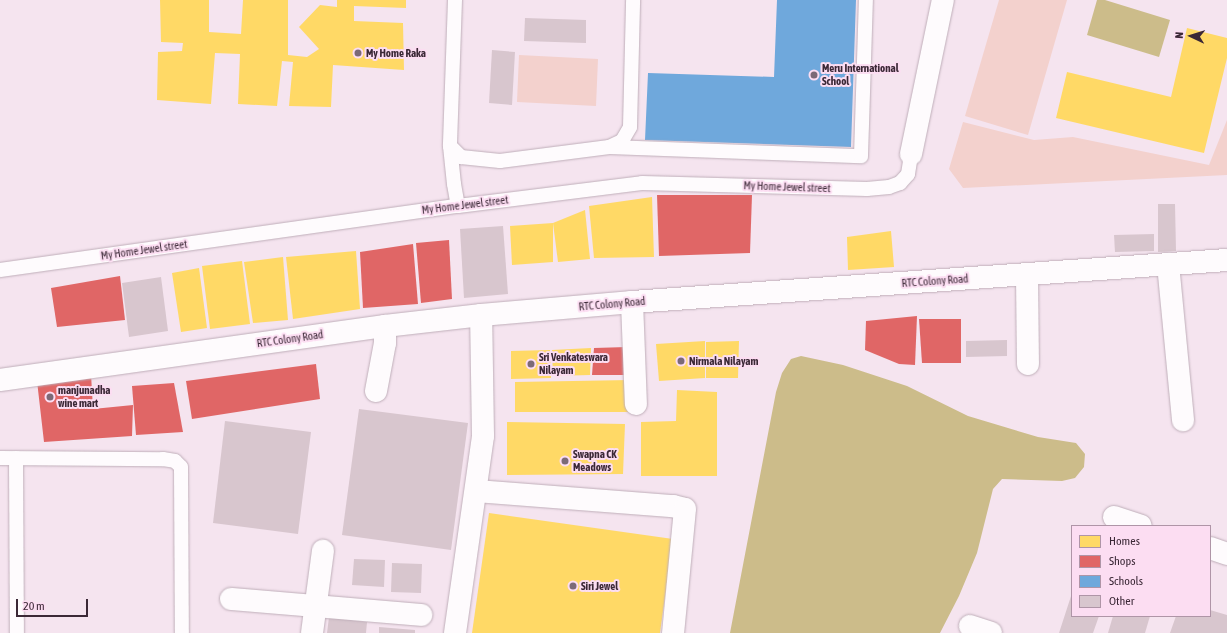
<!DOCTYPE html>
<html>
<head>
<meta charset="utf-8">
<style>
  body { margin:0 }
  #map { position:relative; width:1227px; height:633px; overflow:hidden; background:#f5e4ef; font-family:"Asap Condensed",sans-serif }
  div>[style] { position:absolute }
  .green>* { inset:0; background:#f3d1cd }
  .water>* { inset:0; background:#ccbc8a }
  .homes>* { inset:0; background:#ffd966 }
  .shops>* { inset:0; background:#e06666 }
  .schools>* { inset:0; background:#6fa8dc }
  .building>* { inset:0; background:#d8c6ce }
  .roads { filter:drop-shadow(0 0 1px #bfaeb9) drop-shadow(0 0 1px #bfaeb9) }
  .lane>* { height:14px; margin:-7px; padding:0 7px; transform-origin:7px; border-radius:7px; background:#fefbfd }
  .street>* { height:22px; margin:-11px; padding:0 11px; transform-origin:11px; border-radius:11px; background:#fefbfd }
  .dots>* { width:11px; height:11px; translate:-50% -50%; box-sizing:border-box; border:2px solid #fcddf2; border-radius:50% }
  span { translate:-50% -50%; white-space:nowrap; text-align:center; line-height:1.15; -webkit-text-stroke:4px #fcddf2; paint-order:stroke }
  .poi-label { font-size:11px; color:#3b2836; font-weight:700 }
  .left { translate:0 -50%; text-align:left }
  .street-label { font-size:11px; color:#3b2836 }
  .legend { position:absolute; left:1071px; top:525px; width:140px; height:92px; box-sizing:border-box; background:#fcddf2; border:1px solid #af95a7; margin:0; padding:5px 7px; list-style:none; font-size:12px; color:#3b2836 }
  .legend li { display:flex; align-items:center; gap:8px; height:20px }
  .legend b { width:20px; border:1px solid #af95a7 }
  .north { position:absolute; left:1171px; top:16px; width:40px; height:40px; -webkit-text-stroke:3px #fcddf2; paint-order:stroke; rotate:274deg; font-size:11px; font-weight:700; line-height:16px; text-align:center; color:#3b2836 }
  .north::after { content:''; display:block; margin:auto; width:14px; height:18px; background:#3b2836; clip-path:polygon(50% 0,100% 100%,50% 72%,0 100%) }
  .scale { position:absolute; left:16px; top:599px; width:72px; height:18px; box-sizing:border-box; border:2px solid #3b2836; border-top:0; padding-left:5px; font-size:12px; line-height:14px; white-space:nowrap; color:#3b2836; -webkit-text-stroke:3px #fcddf2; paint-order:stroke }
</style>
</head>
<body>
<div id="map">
  <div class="green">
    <i style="clip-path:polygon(999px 0,1067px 0,1028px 135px,965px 116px)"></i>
    <i style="clip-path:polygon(519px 55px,598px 59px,596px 106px,517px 102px)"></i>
    <i style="clip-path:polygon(1227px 120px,1227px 175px,963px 188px,949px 169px,963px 122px,1034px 140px,1073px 137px,1209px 165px)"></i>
  </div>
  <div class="water">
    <i style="clip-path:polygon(1097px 0,1105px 0,1170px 20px,1159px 57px,1087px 35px)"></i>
    <i style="clip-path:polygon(801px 356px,843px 365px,907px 386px,968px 416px,1038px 437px,1076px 443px,1085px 454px,1084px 467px,1075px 478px,1062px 481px,1002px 479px,993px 489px,977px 553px,959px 596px,940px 633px,730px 633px,776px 392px,782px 373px,791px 359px)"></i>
  </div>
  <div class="homes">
    <i style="clip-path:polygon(160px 0,209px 0,209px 32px,241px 34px,243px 0,288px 0,288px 55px,307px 57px,319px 49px,299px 27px,320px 5px,337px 7px,337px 0,406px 0,406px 8px,354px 6px,354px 21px,403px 23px,404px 70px,333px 65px,331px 107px,289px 106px,293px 62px,282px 61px,277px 106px,238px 104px,240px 54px,215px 53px,211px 104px,157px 100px,158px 52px,182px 51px,183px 43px,161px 42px)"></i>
    <i style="clip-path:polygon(1187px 28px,1227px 38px,1227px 58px,1204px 153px,1056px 118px,1067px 72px,1171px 97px)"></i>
    <i style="clip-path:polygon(652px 197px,654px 257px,594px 258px,589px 206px)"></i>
    <i style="clip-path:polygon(585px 210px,590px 259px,558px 262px,553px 223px)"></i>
    <i style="clip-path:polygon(553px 223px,553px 262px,512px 265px,510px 226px)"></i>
    <i style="clip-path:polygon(891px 231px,894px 267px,848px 270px,847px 237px)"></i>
    <i style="clip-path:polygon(356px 251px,360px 309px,293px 319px,286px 257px)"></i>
    <i style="clip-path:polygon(283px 257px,288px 320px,253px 323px,244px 262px)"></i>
    <i style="clip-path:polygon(242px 261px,250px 324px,210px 329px,202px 266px)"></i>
    <i style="clip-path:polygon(199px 268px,207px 328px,181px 332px,172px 273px)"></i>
    <i style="clip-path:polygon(705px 341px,705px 378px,659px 381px,656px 344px)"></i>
    <i style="clip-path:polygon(739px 341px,738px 378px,706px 378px,706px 342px)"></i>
    <i style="clip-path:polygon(591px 348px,590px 375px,553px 376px,552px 350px)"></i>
    <i style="clip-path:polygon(550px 350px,551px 378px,511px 379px,511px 351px)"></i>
    <i style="clip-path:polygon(631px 380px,630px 412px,515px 412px,515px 382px)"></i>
    <i style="clip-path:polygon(677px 390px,717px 392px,717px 476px,641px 476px,641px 422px,676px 421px)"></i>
    <i style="clip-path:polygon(507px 422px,625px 424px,623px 474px,507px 475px)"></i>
    <i style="clip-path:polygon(489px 513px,673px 539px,660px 633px,472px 633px)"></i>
  </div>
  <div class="shops">
    <i style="clip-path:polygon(657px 195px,752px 195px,750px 253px,659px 256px)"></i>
    <i style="clip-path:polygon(449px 240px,452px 299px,421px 303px,416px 243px)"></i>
    <i style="clip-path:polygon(413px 244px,418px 304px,363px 308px,360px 252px)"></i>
    <i style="clip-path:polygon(120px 276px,125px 320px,57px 327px,51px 288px)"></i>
    <i style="clip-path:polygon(917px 316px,915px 365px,899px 364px,865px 350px,866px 321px)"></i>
    <i style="clip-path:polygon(919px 319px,961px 319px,961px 363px,922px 363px)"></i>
    <i style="clip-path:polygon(627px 347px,629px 375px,592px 375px,594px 348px)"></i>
    <i style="clip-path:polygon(316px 364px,320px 399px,192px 419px,186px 381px)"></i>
    <i style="clip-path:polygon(91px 374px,93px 409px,133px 405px,132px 436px,44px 442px,37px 381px)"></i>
    <i style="clip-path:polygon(174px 383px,183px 432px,136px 435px,132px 386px)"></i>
  </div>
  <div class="schools">
    <i style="clip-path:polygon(777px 0,856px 0,851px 147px,645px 140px,648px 73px,774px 77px)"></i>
  </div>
  <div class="building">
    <i style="clip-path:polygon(525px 18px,586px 20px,586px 43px,524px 41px)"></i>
    <i style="clip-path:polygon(492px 50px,515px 52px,512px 105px,489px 103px)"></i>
    <i style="clip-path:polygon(1158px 204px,1175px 204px,1176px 251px,1158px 252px)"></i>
    <i style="clip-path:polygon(503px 226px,508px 294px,464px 298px,460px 229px)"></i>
    <i style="clip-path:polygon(1154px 234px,1154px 251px,1115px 252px,1114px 235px)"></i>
    <i style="clip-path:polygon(161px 277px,168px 331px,129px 337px,122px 283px)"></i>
    <i style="clip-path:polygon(1007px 340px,1007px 356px,966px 357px,966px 341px)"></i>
    <i style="clip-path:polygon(359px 409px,468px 423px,451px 550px,342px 535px)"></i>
    <i style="clip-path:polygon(225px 421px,311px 432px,298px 534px,213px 523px)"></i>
    <i style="clip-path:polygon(354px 559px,385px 560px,384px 587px,352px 585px)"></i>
    <i style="clip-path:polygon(392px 563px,422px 564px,421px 593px,391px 592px)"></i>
    <i style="clip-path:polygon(1072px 593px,1072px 616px,1099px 616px,1093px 633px,1059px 633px)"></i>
    <i style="clip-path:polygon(1210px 610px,1227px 615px,1227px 633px,1170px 633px,1176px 616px,1210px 616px)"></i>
    <i style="clip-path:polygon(1113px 616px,1150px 616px,1145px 633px,1108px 633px)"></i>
    <i style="clip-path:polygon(329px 617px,367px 622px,366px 633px,327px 633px)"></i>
    <i style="clip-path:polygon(379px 627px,415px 630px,415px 633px,379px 633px)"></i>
  </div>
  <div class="roads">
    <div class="lane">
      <i style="left:455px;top:0;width:146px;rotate:92deg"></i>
      <i style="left:450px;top:146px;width:16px;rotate:45deg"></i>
      <i style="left:461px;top:157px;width:39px;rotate:6deg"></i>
      <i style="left:500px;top:161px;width:110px;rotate:-7.3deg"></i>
      <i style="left:609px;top:147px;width:14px;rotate:-25deg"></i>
      <i style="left:622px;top:141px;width:16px;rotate:-60deg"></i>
      <i style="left:630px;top:127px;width:127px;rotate:-88.6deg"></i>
      <i style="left:450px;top:146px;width:38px;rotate:84deg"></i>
      <i style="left:454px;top:184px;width:22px;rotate:80deg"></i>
      <i style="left:610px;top:147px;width:251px;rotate:2.1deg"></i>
      <i style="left:861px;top:156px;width:156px;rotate:-88.2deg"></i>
      <i style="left:0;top:270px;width:462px;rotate:-8deg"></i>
      <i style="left:458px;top:206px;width:185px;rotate:-7.1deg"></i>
      <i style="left:642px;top:183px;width:225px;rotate:1.5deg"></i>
      <i style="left:867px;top:189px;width:22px;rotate:-5deg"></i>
      <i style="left:889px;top:187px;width:12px;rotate:-20deg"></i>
      <i style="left:900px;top:183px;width:12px;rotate:-48deg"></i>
      <i style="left:908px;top:174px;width:20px;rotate:-81deg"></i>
      <i style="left:0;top:458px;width:163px;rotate:0.4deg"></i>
      <i style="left:163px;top:459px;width:12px;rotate:9deg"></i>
      <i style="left:175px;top:461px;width:8px;rotate:45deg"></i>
      <i style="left:181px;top:467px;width:166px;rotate:89.7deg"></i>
      <i style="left:16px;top:458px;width:175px;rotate:89.7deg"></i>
    </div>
    <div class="street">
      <i style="left:911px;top:154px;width:157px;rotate:-78.3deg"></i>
      <i style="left:1168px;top:264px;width:157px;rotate:84.5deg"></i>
      <i style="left:1027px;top:274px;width:90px;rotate:89.4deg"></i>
      <i style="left:632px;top:302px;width:102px;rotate:87.8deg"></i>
      <i style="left:0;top:380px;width:389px;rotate:-8deg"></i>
      <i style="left:385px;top:326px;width:97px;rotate:-6.5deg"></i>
      <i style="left:481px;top:315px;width:152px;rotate:-4.9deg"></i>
      <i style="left:632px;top:302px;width:596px;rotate:-4.04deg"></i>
      <i style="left:376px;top:391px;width:49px;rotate:-79.4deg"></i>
      <i style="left:385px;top:343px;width:17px;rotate:-90deg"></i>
      <i style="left:476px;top:491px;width:198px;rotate:4.4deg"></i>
      <i style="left:673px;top:506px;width:12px;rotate:14deg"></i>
      <i style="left:685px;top:509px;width:125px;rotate:95.5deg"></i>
      <i style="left:1114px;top:517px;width:28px;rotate:18deg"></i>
      <i style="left:1210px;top:548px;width:18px;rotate:19deg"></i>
      <i style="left:231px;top:599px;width:191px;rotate:4.8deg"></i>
      <i style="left:970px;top:626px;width:22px;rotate:18deg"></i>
      <i style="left:312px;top:633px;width:83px;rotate:-82.4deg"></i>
      <i style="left:455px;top:633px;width:199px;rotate:-81.9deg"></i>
      <i style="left:483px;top:436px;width:121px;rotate:-90.9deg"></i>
    </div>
  </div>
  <div class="dots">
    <i style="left:358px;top:53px;background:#7c6a77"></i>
    <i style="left:814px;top:75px;background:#7c6a77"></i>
    <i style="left:681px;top:361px;background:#7c6a77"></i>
    <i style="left:531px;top:364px;background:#7c6a77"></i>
    <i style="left:50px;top:397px;background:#7c6a77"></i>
    <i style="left:565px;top:461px;background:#7c6a77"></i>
    <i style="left:573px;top:586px;background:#7c6a77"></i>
  </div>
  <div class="poi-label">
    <span class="left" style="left:366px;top:53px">My Home Raka</span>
    <span class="left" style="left:822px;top:75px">Meru International<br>School</span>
    <span class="left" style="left:539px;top:364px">Sri Venkateswara<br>Nilayam</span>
    <span class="left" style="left:689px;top:361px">Nirmala Nilayam</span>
    <span class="left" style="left:58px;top:397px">manjunadha<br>wine mart</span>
    <span class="left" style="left:573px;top:461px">Swapna CK<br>Meadows</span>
    <span class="left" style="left:581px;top:586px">Siri Jewel</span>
  </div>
  <div class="street-label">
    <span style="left:787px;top:187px;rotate:2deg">My Home Jewel street</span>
    <span style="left:465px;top:205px;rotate:-7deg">My Home Jewel street</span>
    <span style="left:144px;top:250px;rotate:-8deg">My Home Jewel street</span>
    <span style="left:935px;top:281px;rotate:-4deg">RTC Colony Road</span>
    <span style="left:612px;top:304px;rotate:-5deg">RTC Colony Road</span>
    <span style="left:290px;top:339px;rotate:-8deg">RTC Colony Road</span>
  </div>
  <ul class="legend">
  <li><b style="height:11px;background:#ffd966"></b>Homes</li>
  <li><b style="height:11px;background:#e06666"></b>Shops</li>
  <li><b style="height:11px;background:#6fa8dc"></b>Schools</li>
  <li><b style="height:11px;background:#d8c6ce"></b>Other</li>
  </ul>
  <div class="north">N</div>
  <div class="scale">20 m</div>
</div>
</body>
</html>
